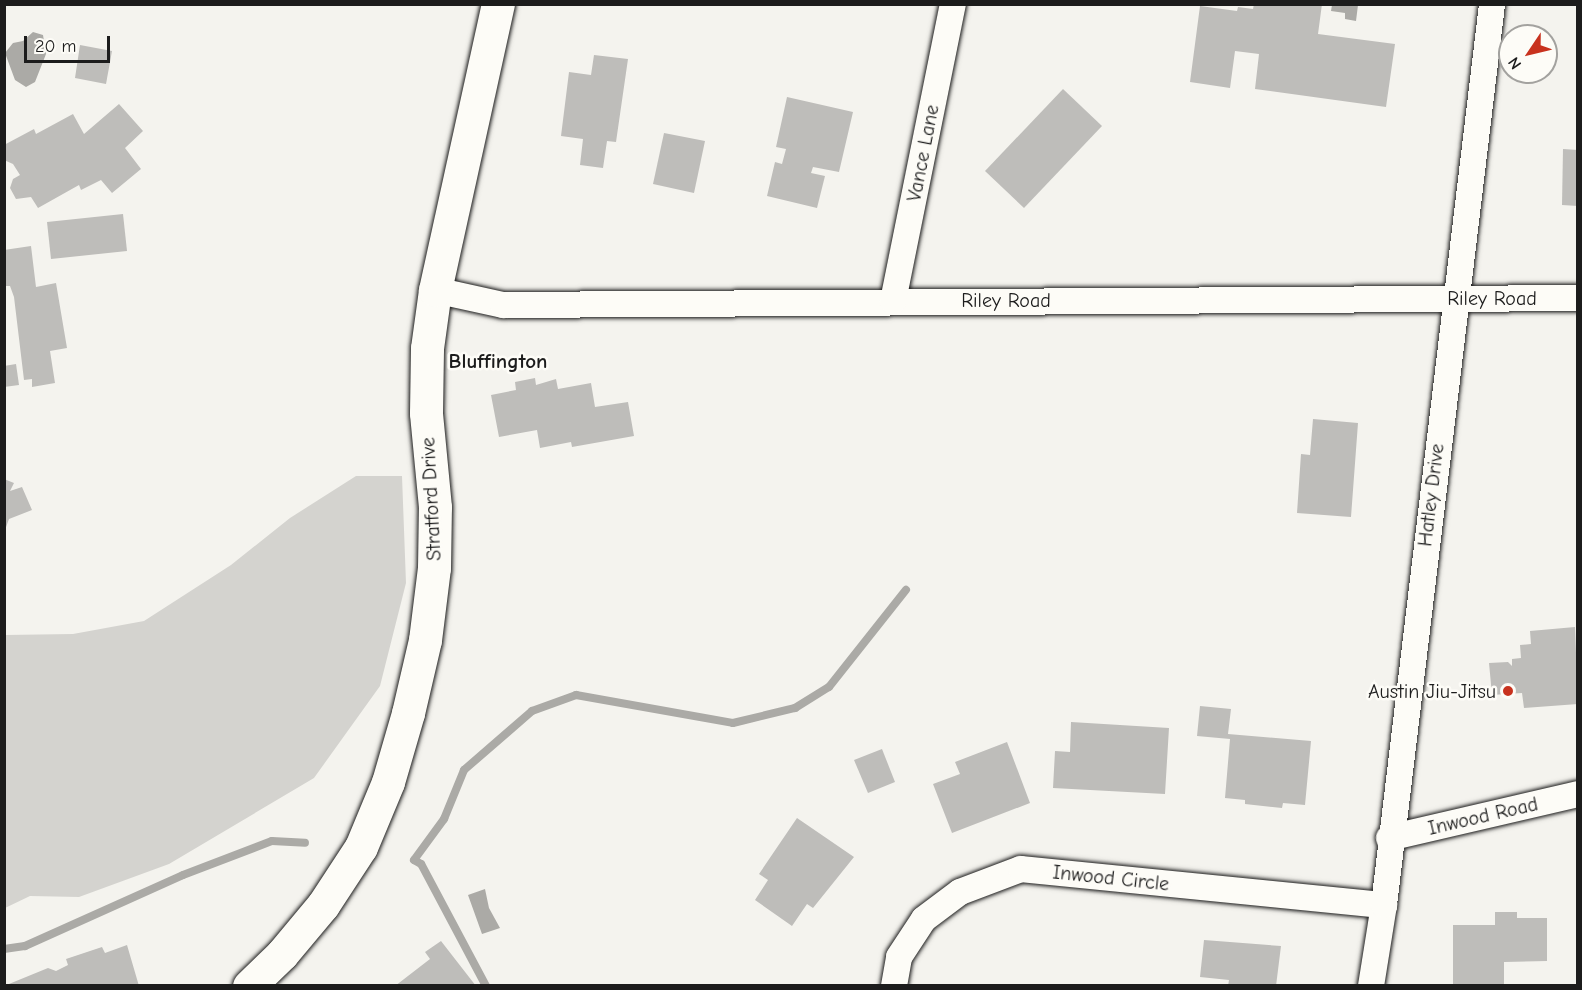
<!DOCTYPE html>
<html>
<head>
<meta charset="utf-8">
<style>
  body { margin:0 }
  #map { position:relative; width:1582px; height:990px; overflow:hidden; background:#f4f3ee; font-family:"Comic Neue",sans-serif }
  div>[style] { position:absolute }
  .green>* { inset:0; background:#d4d3cf }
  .water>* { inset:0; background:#abaaa6 }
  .stream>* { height:8px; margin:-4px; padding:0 4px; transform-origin:4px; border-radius:4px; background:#abaaa6 }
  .building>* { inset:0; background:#bebdba }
  .roads { filter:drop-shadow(0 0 2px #1c1c1c) drop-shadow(0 0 2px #1c1c1c) }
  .street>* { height:26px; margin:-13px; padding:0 13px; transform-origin:13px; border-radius:13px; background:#fdfcf7 }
  .secondary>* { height:33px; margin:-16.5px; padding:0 16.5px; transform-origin:16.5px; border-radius:16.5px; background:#fdfcf7 }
  .dots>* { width:16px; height:16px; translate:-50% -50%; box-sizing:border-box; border:3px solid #fdfcf7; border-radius:50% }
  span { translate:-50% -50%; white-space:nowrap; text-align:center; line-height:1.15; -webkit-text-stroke:5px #fdfcf7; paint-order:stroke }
  .street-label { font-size:20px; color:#1c1c1c }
  .poi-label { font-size:20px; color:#1c1c1c }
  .right { translate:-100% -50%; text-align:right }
  .neighbourhood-label { font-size:21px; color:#1c1c1c; font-weight:700 }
  .frame { position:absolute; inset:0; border:6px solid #1c1c1c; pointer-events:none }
  .north { position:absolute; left:1498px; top:24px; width:60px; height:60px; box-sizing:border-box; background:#fdfcf7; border:2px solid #a3a29f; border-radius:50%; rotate:235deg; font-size:16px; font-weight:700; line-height:24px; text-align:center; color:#1c1c1c }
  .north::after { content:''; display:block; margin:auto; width:21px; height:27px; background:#c8321e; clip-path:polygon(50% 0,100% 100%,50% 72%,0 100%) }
  .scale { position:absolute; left:24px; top:36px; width:86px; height:27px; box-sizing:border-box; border:3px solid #1c1c1c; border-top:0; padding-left:8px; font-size:18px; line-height:21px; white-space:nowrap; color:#1c1c1c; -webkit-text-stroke:4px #fdfcf7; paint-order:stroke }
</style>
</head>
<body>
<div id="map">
  <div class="green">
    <i style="clip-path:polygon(356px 476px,402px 476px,406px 583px,380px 686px,314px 778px,169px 864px,79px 897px,30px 896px,5px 908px,5px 635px,73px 634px,144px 621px,231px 565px,290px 518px)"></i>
  </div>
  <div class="water">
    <i style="clip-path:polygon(1332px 5px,1358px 5px,1356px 21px,1345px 19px,1345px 13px,1331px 11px)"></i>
    <i style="clip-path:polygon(33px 32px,43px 35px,46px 54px,35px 82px,26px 87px,15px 80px,5px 53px,13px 43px,23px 41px)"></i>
    <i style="clip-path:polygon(485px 889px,489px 908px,500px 928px,482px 934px,468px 895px)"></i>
  </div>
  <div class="stream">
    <i style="left:4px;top:949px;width:21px;rotate:-8deg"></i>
    <i style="left:25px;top:946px;width:173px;rotate:-24.2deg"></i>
    <i style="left:183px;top:875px;width:95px;rotate:-20.9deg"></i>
    <i style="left:272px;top:841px;width:33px;rotate:3deg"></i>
    <i style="left:486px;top:986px;width:138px;rotate:-118deg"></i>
    <i style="left:421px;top:864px;width:8px;rotate:-150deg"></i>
    <i style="left:414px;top:860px;width:51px;rotate:-53.8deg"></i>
    <i style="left:444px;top:819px;width:53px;rotate:-67.8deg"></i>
    <i style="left:464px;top:770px;width:90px;rotate:-40.9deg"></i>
    <i style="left:532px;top:711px;width:47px;rotate:-20deg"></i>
    <i style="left:576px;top:695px;width:159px;rotate:10.1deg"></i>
    <i style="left:733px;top:723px;width:64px;rotate:-13.6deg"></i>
    <i style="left:795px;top:708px;width:40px;rotate:-32deg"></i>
    <i style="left:829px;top:687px;width:124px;rotate:-51.6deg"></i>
  </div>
  <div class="building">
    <i style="clip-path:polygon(1254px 4px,1322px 4px,1318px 34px,1395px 44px,1386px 107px,1255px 89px,1259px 54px,1235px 51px,1230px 88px,1190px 82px,1200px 6px,1237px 11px,1238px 7px,1253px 9px)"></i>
    <i style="clip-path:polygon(80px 45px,112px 51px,106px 84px,75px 78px)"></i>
    <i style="clip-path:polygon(594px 55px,628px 59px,616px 142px,607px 141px,603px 168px,580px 165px,583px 139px,561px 136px,569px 72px,591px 75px)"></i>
    <i style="clip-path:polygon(1063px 89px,1102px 126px,1024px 208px,985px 171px)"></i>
    <i style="clip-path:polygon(787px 97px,853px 112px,839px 172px,813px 167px,811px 173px,825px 176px,817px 208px,767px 196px,775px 162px,782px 164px,786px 149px,776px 147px)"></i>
    <i style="clip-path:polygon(119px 104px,143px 131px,125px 148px,141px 169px,112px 193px,101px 180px,81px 190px,79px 185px,38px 208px,31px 197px,16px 199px,10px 188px,13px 179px,20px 175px,13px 164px,4px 160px,4px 145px,34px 129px,36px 134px,73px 114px,84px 134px)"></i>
    <i style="clip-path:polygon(664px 133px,705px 141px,694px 193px,653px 184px)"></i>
    <i style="clip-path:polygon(1563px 149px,1578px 150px,1578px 206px,1562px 205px)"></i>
    <i style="clip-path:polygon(123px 214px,127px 251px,51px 259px,47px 222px)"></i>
    <i style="clip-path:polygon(31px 246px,36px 287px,56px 283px,67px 348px,50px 351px,55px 383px,32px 387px,32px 379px,24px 380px,14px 297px,10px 286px,4px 286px,4px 250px)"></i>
    <i style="clip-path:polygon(16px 364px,19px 385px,4px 387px,4px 366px)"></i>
    <i style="clip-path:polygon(535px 378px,536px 385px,556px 379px,558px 389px,591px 383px,595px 407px,628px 402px,634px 436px,572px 447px,571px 442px,540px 448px,537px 430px,499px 437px,491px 395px,516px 390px,515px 382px)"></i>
    <i style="clip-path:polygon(1313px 419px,1358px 423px,1351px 517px,1297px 513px,1301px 454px,1310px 455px)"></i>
    <i style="clip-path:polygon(4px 479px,14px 483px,10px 491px,22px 487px,32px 510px,9px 519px,5px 530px)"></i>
    <i style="clip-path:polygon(1575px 627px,1578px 704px,1524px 708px,1522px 693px,1492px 695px,1489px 663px,1508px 662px,1512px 666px,1512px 659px,1521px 658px,1520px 645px,1531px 644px,1530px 631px)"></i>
    <i style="clip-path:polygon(1200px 706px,1231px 709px,1228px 734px,1311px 741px,1305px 805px,1283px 803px,1282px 808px,1245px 804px,1245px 800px,1225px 798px,1230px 739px,1197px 736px)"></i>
    <i style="clip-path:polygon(1071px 722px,1169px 728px,1165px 794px,1053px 788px,1055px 751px,1070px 752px)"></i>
    <i style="clip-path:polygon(1007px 742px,1030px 803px,952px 833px,933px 784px,960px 774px,955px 762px)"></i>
    <i style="clip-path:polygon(882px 749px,895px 782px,868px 793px,854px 760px)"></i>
    <i style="clip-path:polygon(797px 818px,854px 857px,813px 908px,807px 904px,792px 926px,755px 900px,768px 880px,759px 874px)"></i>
    <i style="clip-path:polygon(1495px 912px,1517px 912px,1517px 918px,1547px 918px,1547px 961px,1504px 962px,1504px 986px,1453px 986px,1453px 925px,1495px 925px)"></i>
    <i style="clip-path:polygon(1204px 940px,1281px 946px,1276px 986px,1228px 986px,1229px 980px,1200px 977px)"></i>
    <i style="clip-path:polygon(441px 941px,476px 986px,395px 986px,430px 959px,425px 952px)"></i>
    <i style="clip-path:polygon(127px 945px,139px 986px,4px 986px,48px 968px,56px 971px,68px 965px,66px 959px,102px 947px,105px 953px)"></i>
  </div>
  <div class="roads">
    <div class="street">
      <i style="left:435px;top:290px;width:70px;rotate:12.4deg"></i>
      <i style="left:503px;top:305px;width:1075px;rotate:-0.37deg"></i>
      <i style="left:893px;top:301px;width:303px;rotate:-78.6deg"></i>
      <i style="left:1389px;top:838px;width:194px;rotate:-13.1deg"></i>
      <i style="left:894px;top:986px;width:29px;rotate:-80deg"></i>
      <i style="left:899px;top:957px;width:45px;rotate:-56.7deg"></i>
      <i style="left:924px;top:919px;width:45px;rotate:-36.9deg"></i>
      <i style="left:960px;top:892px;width:65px;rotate:-20.7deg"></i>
      <i style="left:1021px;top:869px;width:365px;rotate:5.7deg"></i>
      <i style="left:1371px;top:986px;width:82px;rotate:-80.9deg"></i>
      <i style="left:1384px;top:905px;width:907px;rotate:-83.16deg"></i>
    </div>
    <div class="secondary">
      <i style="left:249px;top:986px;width:46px;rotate:-44.1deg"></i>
      <i style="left:282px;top:954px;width:64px;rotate:-50.1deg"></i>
      <i style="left:323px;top:905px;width:69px;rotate:-56.8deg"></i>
      <i style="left:361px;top:847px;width:70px;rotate:-67.4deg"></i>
      <i style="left:388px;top:782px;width:72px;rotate:-73.8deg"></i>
      <i style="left:408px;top:713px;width:75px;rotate:-76.9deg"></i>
      <i style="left:425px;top:640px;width:73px;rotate:-82.9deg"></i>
      <i style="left:434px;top:568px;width:61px;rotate:-89.1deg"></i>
      <i style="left:435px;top:507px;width:94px;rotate:-95.5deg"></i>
      <i style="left:426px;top:413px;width:65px;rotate:-89.1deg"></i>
      <i style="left:427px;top:348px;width:59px;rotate:-82.1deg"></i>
      <i style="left:435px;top:290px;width:293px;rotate:-77.6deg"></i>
    </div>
  </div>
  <div class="dots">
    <i style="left:1508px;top:691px;background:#c8321e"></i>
  </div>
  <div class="street-label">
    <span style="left:923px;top:153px;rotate:-79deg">Vance Lane</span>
    <span style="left:1492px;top:298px">Riley Road</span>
    <span style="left:1006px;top:300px">Riley Road</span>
    <span style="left:1431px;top:495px;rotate:-83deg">Hatley Drive</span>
    <span style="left:431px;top:499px;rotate:-93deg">Stratford Drive</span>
    <span style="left:1483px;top:816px;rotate:-13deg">Inwood Road</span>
    <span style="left:1111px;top:878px;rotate:6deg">Inwood Circle</span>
  </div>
  <div class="poi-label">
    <span class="right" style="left:1496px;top:691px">Austin Jiu-Jitsu</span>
  </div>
  <div class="neighbourhood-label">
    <span style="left:498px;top:361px">Bluffington</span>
  </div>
  <div class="frame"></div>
  <div class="north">N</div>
  <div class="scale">20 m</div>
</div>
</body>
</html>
